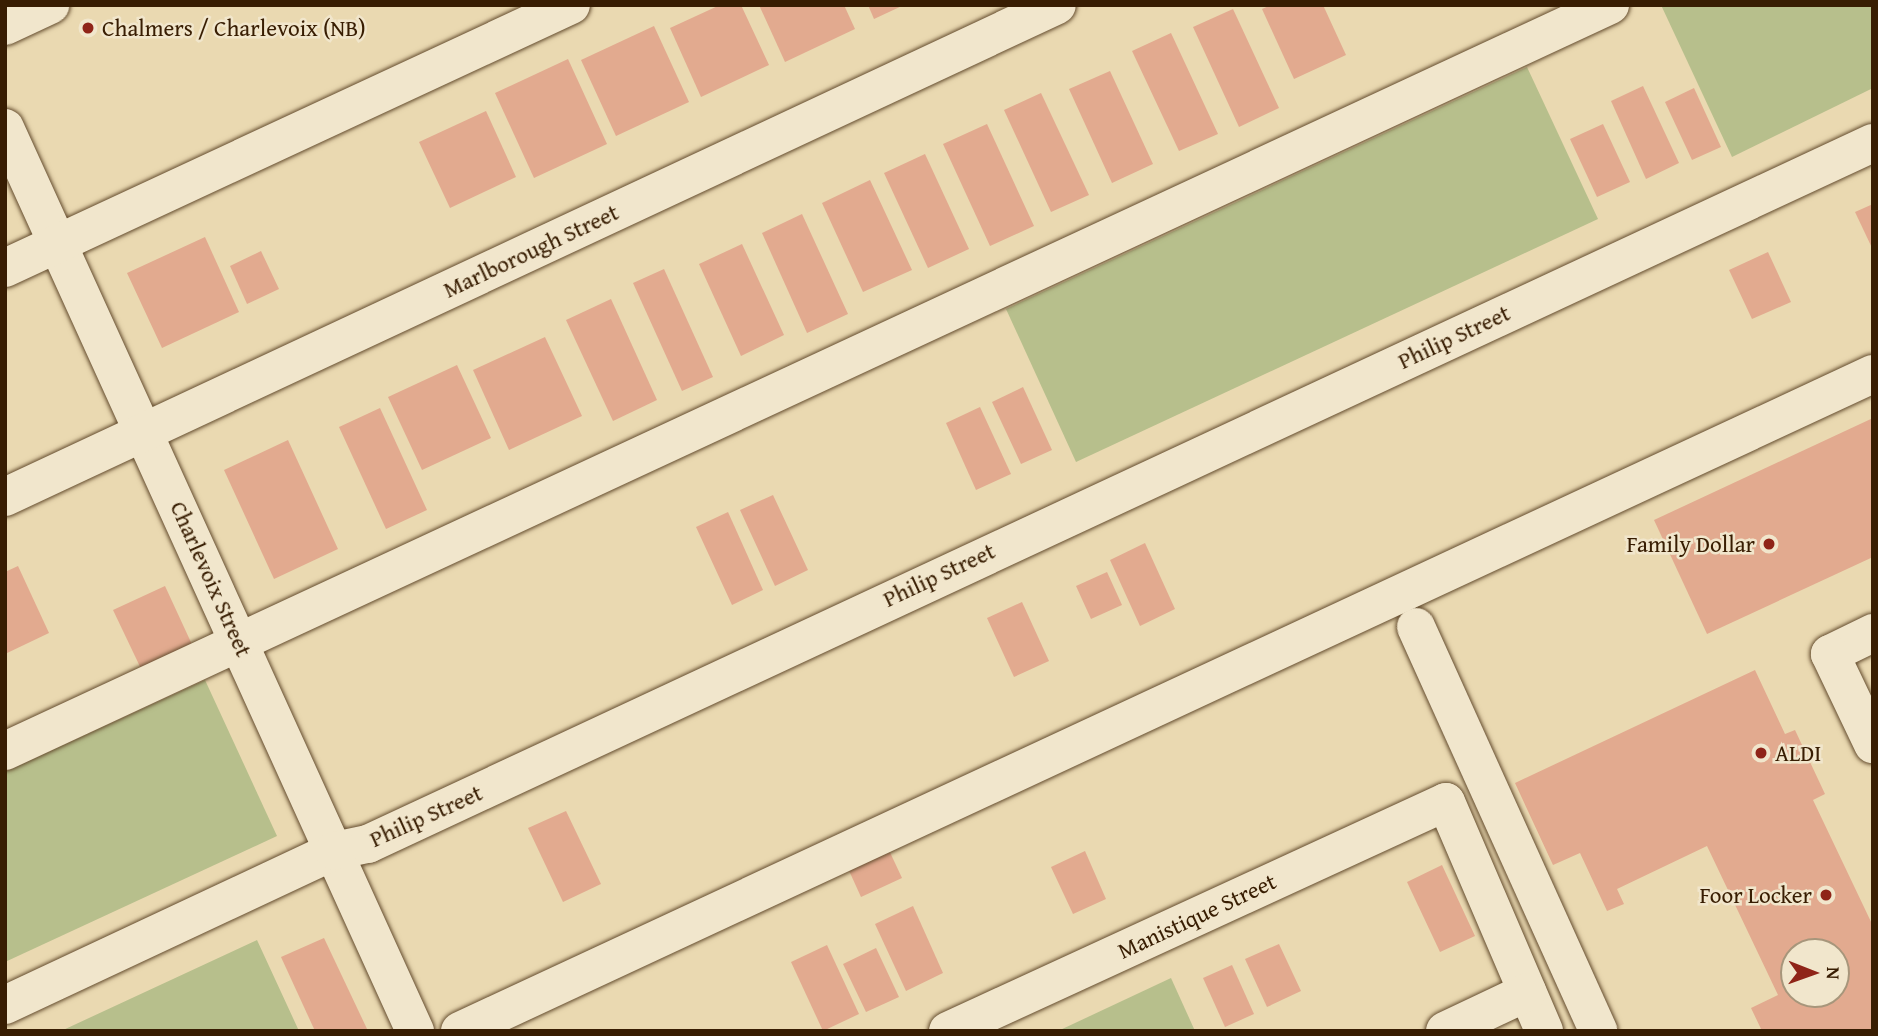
<!DOCTYPE html>
<html>
<head>
<meta charset="utf-8">
<style>
  body { margin:0 }
  #map { position:relative; width:1878px; height:1036px; overflow:hidden; background:#ead9b1; font-family:"Gentium Book Plus",serif }
  div>[style] { position:absolute }
  .green>* { inset:0; background:#b7bf8c }
  .building>* { inset:0; background:#e2aa8f }
  .roads { filter:drop-shadow(0 0 2px #644c2e) drop-shadow(0 0 2px #644c2e) }
  .minor>* { height:38px; margin:-19px; padding:0 19px; transform-origin:19px; border-radius:19px; background:#f1e6cc }
  .dots>* { width:19px; height:19px; translate:-50% -50%; box-sizing:border-box; border:4px solid #f1e6cc; border-radius:50% }
  span { translate:-50% -50%; white-space:nowrap; text-align:center; line-height:1.15; -webkit-text-stroke:5px #f1e6cc; paint-order:stroke }
  .poi-label { font-size:23px; color:#381d02 }
  .left { translate:0 -50%; text-align:left }
  .right { translate:-100% -50%; text-align:right }
  .street-label { font-size:23px; color:#381d02 }
  .frame { position:absolute; inset:0; border:7px solid #381d02; pointer-events:none }
  .north { position:absolute; left:1780px; top:938px; width:70px; height:70px; box-sizing:border-box; background:#f1e6cc; border:2px solid #a7967b; border-radius:50%; rotate:91deg; font-size:19px; font-weight:700; line-height:28px; text-align:center; color:#381d02 }
  .north::after { content:''; display:block; margin:auto; width:24px; height:32px; background:#8f2418; clip-path:polygon(50% 0,100% 100%,50% 72%,0 100%) }
</style>
</head>
<body>
<div id="map">
  <div class="green">
    <i style="clip-path:polygon(1661px 5px,1873px 5px,1873px 88px,1732px 157px)"></i>
    <i style="clip-path:polygon(1527px 67px,1598px 219px,1076px 462px,1006px 309px)"></i>
    <i style="clip-path:polygon(205px 680px,277px 836px,5px 962px,5px 772px)"></i>
    <i style="clip-path:polygon(257px 940px,299px 1031px,60px 1031px,61px 1031px)"></i>
    <i style="clip-path:polygon(1171px 978px,1195px 1031px,1058px 1031px)"></i>
  </div>
  <div class="building">
    <i style="clip-path:polygon(720px 5px,741px 5px,769px 65px,701px 97px,670px 28px)"></i>
    <i style="clip-path:polygon(759px 5px,844px 5px,855px 29px,785px 62px)"></i>
    <i style="clip-path:polygon(868px 5px,904px 5px,874px 19px)"></i>
    <i style="clip-path:polygon(1271px 5px,1323px 5px,1346px 55px,1294px 79px,1262px 9px)"></i>
    <i style="clip-path:polygon(1233px 9px,1279px 108px,1239px 127px,1193px 27px)"></i>
    <i style="clip-path:polygon(654px 26px,689px 102px,616px 136px,581px 60px)"></i>
    <i style="clip-path:polygon(1171px 33px,1218px 134px,1179px 151px,1132px 51px)"></i>
    <i style="clip-path:polygon(568px 59px,607px 144px,534px 178px,495px 93px)"></i>
    <i style="clip-path:polygon(1110px 71px,1153px 164px,1112px 183px,1069px 89px)"></i>
    <i style="clip-path:polygon(1643px 86px,1679px 163px,1646px 179px,1611px 101px)"></i>
    <i style="clip-path:polygon(1694px 88px,1721px 147px,1692px 160px,1665px 102px)"></i>
    <i style="clip-path:polygon(1041px 93px,1089px 195px,1051px 212px,1004px 110px)"></i>
    <i style="clip-path:polygon(486px 111px,516px 177px,450px 208px,419px 142px)"></i>
    <i style="clip-path:polygon(987px 124px,1034px 226px,990px 246px,943px 144px)"></i>
    <i style="clip-path:polygon(1603px 124px,1630px 182px,1597px 197px,1570px 139px)"></i>
    <i style="clip-path:polygon(925px 154px,969px 249px,928px 268px,884px 173px)"></i>
    <i style="clip-path:polygon(870px 180px,912px 270px,863px 292px,822px 203px)"></i>
    <i style="clip-path:polygon(1873px 204px,1873px 250px,1855px 212px)"></i>
    <i style="clip-path:polygon(802px 214px,848px 314px,807px 333px,762px 233px)"></i>
    <i style="clip-path:polygon(205px 237px,239px 312px,162px 348px,127px 273px)"></i>
    <i style="clip-path:polygon(742px 244px,784px 335px,741px 356px,699px 264px)"></i>
    <i style="clip-path:polygon(261px 251px,279px 289px,247px 304px,230px 266px)"></i>
    <i style="clip-path:polygon(1768px 252px,1791px 302px,1752px 319px,1729px 270px)"></i>
    <i style="clip-path:polygon(664px 269px,713px 377px,682px 391px,633px 283px)"></i>
    <i style="clip-path:polygon(611px 299px,657px 400px,613px 421px,566px 320px)"></i>
    <i style="clip-path:polygon(545px 337px,582px 416px,509px 450px,473px 370px)"></i>
    <i style="clip-path:polygon(457px 365px,491px 438px,422px 470px,388px 397px)"></i>
    <i style="clip-path:polygon(1023px 387px,1052px 450px,1021px 464px,992px 402px)"></i>
    <i style="clip-path:polygon(980px 407px,1011px 474px,976px 490px,946px 423px)"></i>
    <i style="clip-path:polygon(380px 408px,427px 510px,386px 529px,339px 427px)"></i>
    <i style="clip-path:polygon(1873px 418px,1873px 557px,1707px 634px,1654px 520px)"></i>
    <i style="clip-path:polygon(288px 440px,338px 549px,274px 579px,224px 470px)"></i>
    <i style="clip-path:polygon(773px 495px,808px 570px,775px 586px,740px 510px)"></i>
    <i style="clip-path:polygon(728px 512px,763px 590px,732px 605px,696px 527px)"></i>
    <i style="clip-path:polygon(1145px 543px,1175px 609px,1140px 626px,1110px 560px)"></i>
    <i style="clip-path:polygon(18px 566px,49px 633px,5px 654px,5px 572px)"></i>
    <i style="clip-path:polygon(1107px 572px,1122px 605px,1091px 619px,1076px 586px)"></i>
    <i style="clip-path:polygon(165px 586px,195px 651px,144px 675px,113px 610px)"></i>
    <i style="clip-path:polygon(1022px 602px,1049px 661px,1014px 677px,987px 618px)"></i>
    <i style="clip-path:polygon(evenodd,1755px 670px,1785px 734px,1795px 730px,1825px 794px,1813px 800px,1873px 926px,1873px 1031px,1762px 1031px,1751px 1008px,1778px 995px,1707px 846px,1617px 889px,1624px 904px,1607px 911px,1580px 853px,1553px 865px,1515px 783px,1755px 670px,1794px 952px,1836px 952px,1836px 994px,1794px 994px,1794px 952px)"></i>
    <i style="clip-path:polygon(566px 811px,601px 884px,563px 902px,528px 828px)"></i>
    <i style="clip-path:polygon(887px 846px,902px 878px,861px 897px,846px 864px)"></i>
    <i style="clip-path:polygon(1085px 851px,1106px 899px,1073px 914px,1051px 867px)"></i>
    <i style="clip-path:polygon(1442px 865px,1475px 936px,1440px 952px,1407px 882px)"></i>
    <i style="clip-path:polygon(913px 906px,943px 973px,906px 991px,875px 924px)"></i>
    <i style="clip-path:polygon(324px 938px,368px 1031px,315px 1031px,281px 957px)"></i>
    <i style="clip-path:polygon(1279px 944px,1301px 991px,1267px 1007px,1245px 959px)"></i>
    <i style="clip-path:polygon(827px 945px,859px 1014px,823px 1031px,791px 962px)"></i>
    <i style="clip-path:polygon(876px 948px,899px 997px,866px 1012px,843px 964px)"></i>
    <i style="clip-path:polygon(1232px 965px,1254px 1014px,1225px 1027px,1203px 978px)"></i>
  </div>
  <div class="roads">
    <div class="minor">
      <i style="left:5px;top:26px;width:50px;rotate:-25deg"></i>
      <i style="left:5px;top:128px;width:992px;rotate:65.58deg"></i>
      <i style="left:5px;top:268px;width:624px;rotate:-24.92deg"></i>
      <i style="left:5px;top:497px;width:1161px;rotate:-25.06deg"></i>
      <i style="left:1416px;top:627px;width:443px;rotate:65.7deg"></i>
      <i style="left:1873px;top:633px;width:48px;rotate:154deg"></i>
      <i style="left:1830px;top:654px;width:100px;rotate:64.5deg"></i>
      <i style="left:5px;top:751px;width:1770px;rotate:-24.93deg"></i>
      <i style="left:5px;top:1005px;width:363px;rotate:-25.1deg"></i>
      <i style="left:334px;top:851px;width:35px;rotate:-12deg"></i>
      <i style="left:368px;top:844px;width:1660px;rotate:-24.98deg"></i>
      <i style="left:460px;top:1031px;width:1558px;rotate:-24.94deg"></i>
      <i style="left:948px;top:1031px;width:548px;rotate:-24.69deg"></i>
      <i style="left:1446px;top:802px;width:249px;rotate:66.8deg"></i>
      <i style="left:1445px;top:1031px;width:91px;rotate:-25.4deg"></i>
    </div>
  </div>
  <div class="dots">
    <i style="left:88px;top:28px;background:#8f2418"></i>
    <i style="left:1769px;top:544px;background:#8f2418"></i>
    <i style="left:1761px;top:753px;background:#8f2418"></i>
    <i style="left:1826px;top:895px;background:#8f2418"></i>
  </div>
  <div class="poi-label">
    <span class="left" style="left:102px;top:28px">Chalmers / Charlevoix (NB)</span>
    <span class="right" style="left:1755px;top:544px">Family Dollar</span>
    <span class="left" style="left:1775px;top:753px">ALDI</span>
    <span class="right" style="left:1812px;top:895px">Foor Locker</span>
  </div>
  <div class="street-label">
    <span style="left:531px;top:251px;rotate:-25deg">Marlborough Street</span>
    <span style="left:1454px;top:337px;rotate:-25deg">Philip Street</span>
    <span style="left:939px;top:575px;rotate:-25deg">Philip Street</span>
    <span style="left:211px;top:579px;rotate:66deg">Charlevoix Street</span>
    <span style="left:426px;top:816px;rotate:-24deg">Philip Street</span>
    <span style="left:1197px;top:916px;rotate:-25deg">Manistique Street</span>
  </div>
  <div class="frame"></div>
  <div class="north">N</div>
</div>
</body>
</html>
